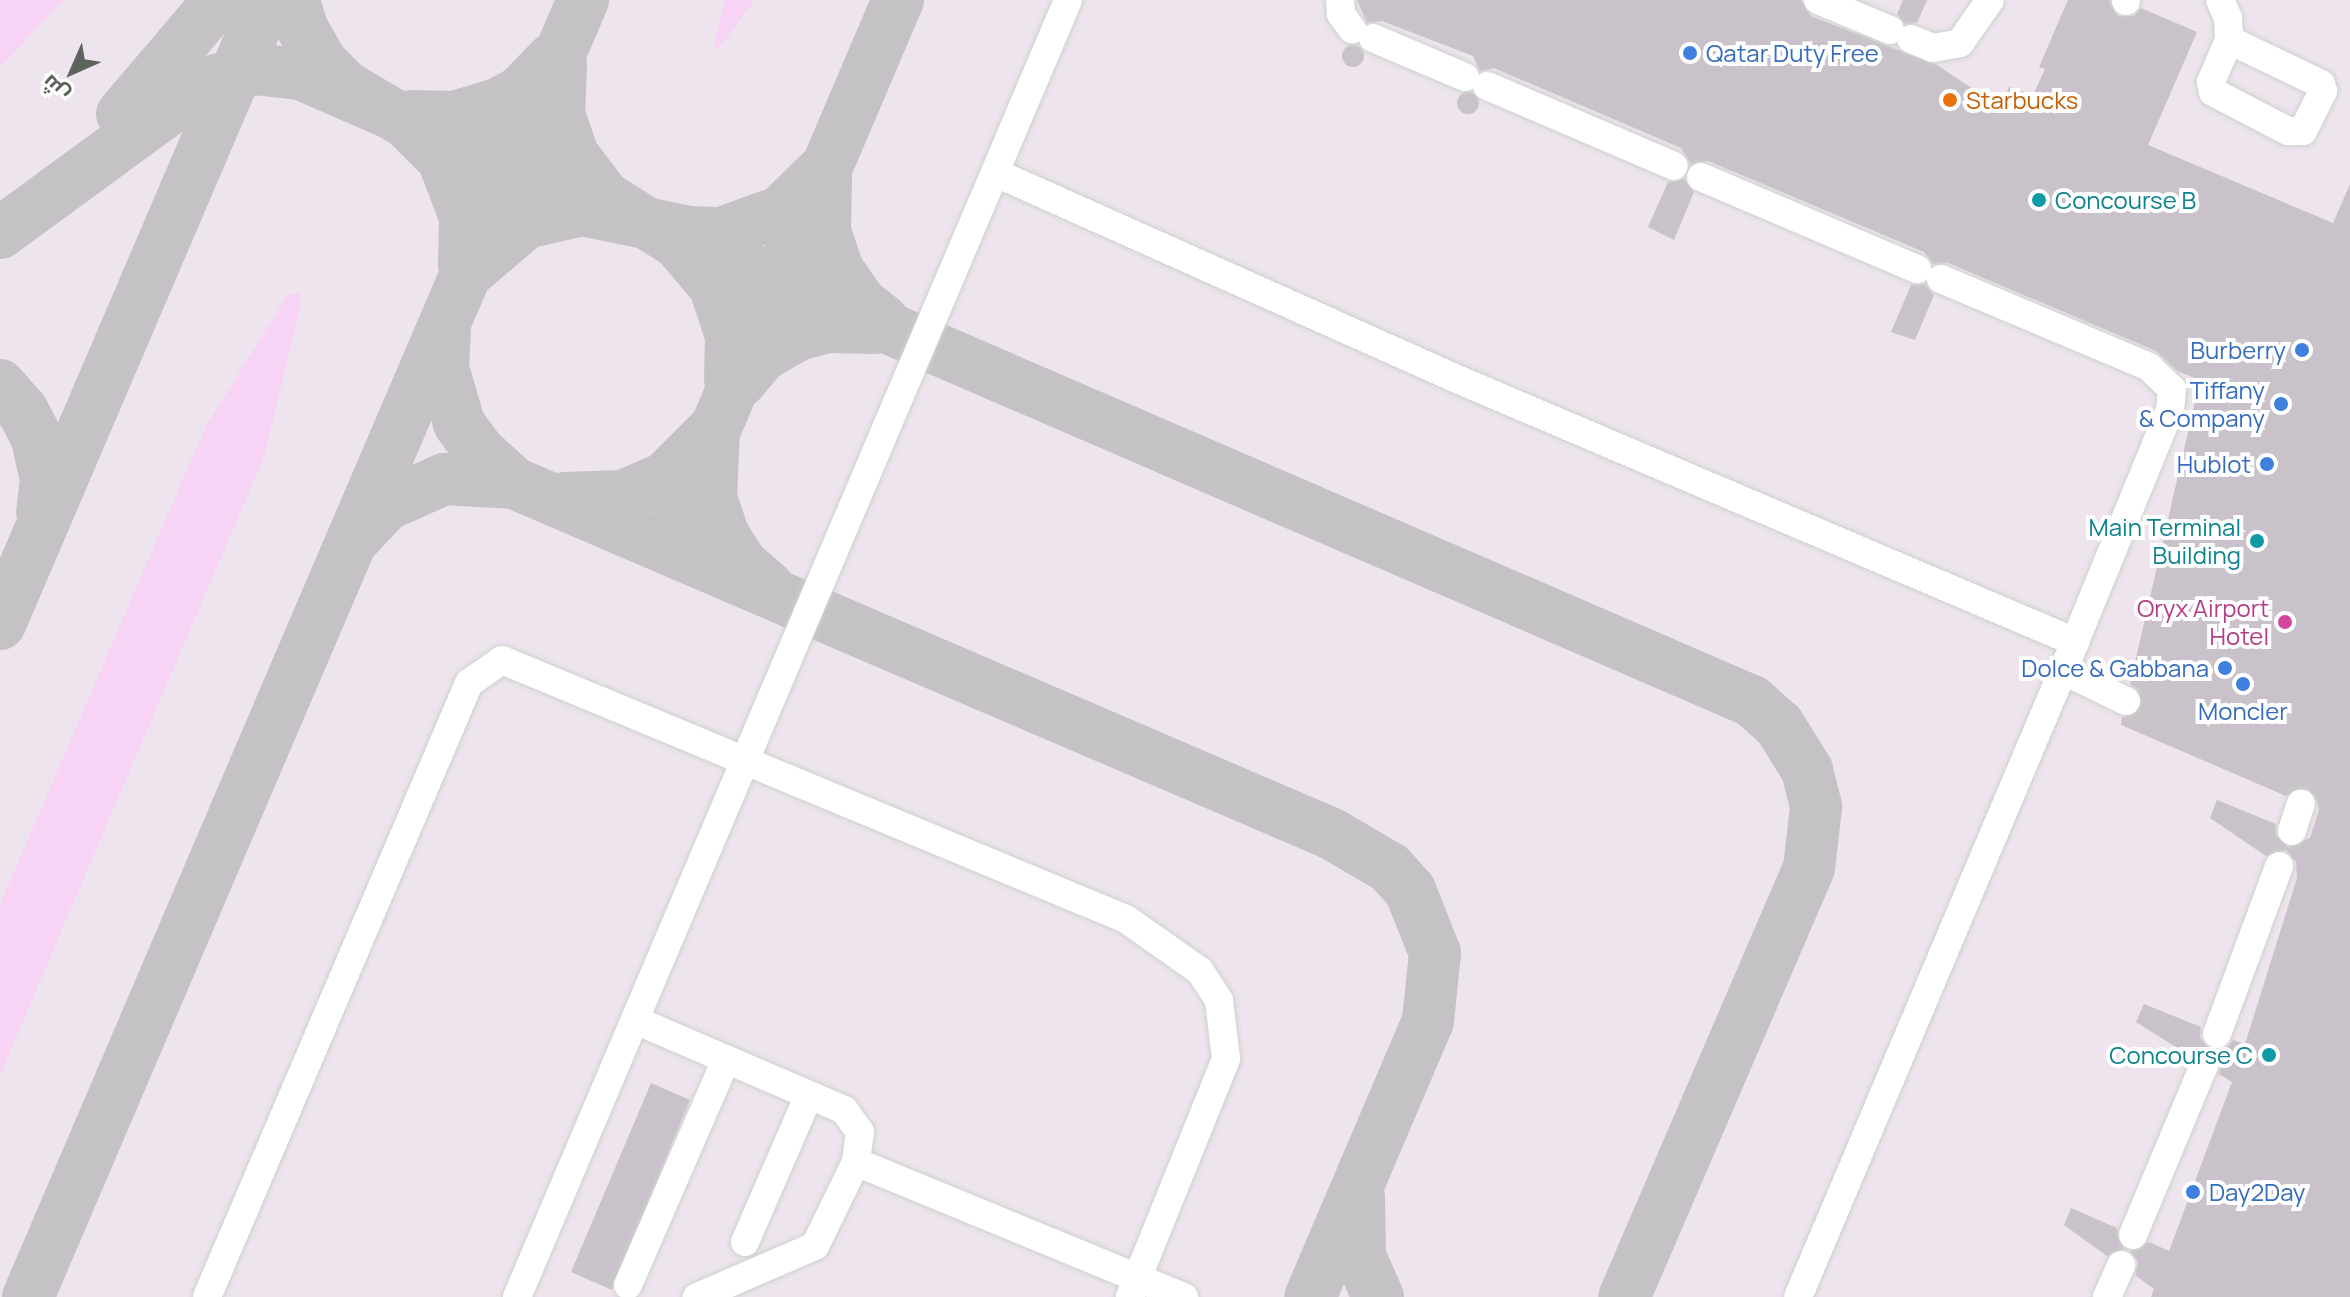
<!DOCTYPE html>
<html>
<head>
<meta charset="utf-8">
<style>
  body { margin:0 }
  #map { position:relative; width:2350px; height:1297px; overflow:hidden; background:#ede4ed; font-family:Manrope,Cairo,sans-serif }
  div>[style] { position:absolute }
  .sand>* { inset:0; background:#f7d4f6 }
  .taxiway>* { height:52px; margin:-26px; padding:0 26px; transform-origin:26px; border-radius:26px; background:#c5c2c5 }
  .building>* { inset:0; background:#cac2cb }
  .round { border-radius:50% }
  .minor-tunnel>* { height:28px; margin-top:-14px; transform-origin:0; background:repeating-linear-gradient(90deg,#c9c4c9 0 28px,transparent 0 42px) }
  .roads { filter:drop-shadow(0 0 2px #ccd2cc) drop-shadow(0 0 2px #ccd2cc) }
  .minor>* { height:28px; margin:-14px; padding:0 14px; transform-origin:14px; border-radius:14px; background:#fff }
  .dots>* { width:22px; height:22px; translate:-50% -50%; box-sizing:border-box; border:4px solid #fff; border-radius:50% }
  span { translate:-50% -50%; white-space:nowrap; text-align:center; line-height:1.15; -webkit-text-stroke:8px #fff; paint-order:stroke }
  .shop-label { font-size:24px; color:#366cbe }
  .left { translate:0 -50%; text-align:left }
  .right { translate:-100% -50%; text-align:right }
  .food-label { font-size:24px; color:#c56008 }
  .culture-label { font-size:24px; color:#0d838f }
  .hotel-label { font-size:24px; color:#b23c85 }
  .north { position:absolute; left:32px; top:32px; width:80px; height:80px; -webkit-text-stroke:6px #fff; paint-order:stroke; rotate:225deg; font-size:22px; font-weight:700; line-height:32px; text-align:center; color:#5d635c }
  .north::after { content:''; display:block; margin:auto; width:28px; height:36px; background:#5d635c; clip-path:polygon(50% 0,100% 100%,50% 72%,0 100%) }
</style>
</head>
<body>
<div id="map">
  <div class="sand">
    <i style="clip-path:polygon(0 0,64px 0,0 67px)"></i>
    <i style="clip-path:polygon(725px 0,755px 0,717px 51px,714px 44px)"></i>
    <i style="clip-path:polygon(298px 292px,301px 305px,264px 457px,0 1075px,0 904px,206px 426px,287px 296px)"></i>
  </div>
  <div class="taxiway">
    <i style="left:294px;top:0;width:29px;rotate:74deg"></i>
    <i style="left:302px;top:28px;width:40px;rotate:60.3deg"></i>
    <i style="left:322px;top:63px;width:33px;rotate:45deg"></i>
    <i style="left:345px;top:86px;width:72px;rotate:30.8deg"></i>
    <i style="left:407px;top:123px;width:51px;rotate:45deg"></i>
    <i style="left:443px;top:159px;width:62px;rotate:69.2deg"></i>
    <i style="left:465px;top:217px;width:48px;rotate:91.2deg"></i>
    <i style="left:561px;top:65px;width:49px;rotate:92.3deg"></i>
    <i style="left:559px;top:114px;width:43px;rotate:71.1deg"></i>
    <i style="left:573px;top:155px;width:53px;rotate:52.7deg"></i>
    <i style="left:605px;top:197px;width:86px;rotate:32.2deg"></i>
    <i style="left:678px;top:243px;width:57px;rotate:49.9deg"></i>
    <i style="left:715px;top:287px;width:52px;rotate:71.9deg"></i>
    <i style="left:731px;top:336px;width:44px;rotate:91.3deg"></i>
    <i style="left:122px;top:114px;width:150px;rotate:-49.6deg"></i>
    <i style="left:411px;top:116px;width:43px;rotate:1.3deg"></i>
    <i style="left:454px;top:117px;width:46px;rotate:-16.5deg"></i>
    <i style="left:498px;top:104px;width:25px;rotate:-29deg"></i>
    <i style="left:520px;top:92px;width:47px;rotate:-45.9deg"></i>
    <i style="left:826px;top:178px;width:53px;rotate:91.1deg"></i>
    <i style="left:825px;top:231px;width:41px;rotate:71.6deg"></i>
    <i style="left:838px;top:270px;width:40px;rotate:55.1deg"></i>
    <i style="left:861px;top:303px;width:28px;rotate:38deg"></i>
    <i style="left:0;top:233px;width:254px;rotate:-36.2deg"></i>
    <i style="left:205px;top:83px;width:53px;rotate:-15.4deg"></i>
    <i style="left:256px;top:69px;width:44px;rotate:6.5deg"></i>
    <i style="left:300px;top:74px;width:1582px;rotate:23.36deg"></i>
    <i style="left:1752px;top:701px;width:36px;rotate:42deg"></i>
    <i style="left:1779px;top:725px;width:53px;rotate:58.1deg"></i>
    <i style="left:1807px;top:770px;width:38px;rotate:76deg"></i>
    <i style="left:1816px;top:807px;width:61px;rotate:96.5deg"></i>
    <i style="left:1809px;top:868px;width:467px;rotate:113.3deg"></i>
    <i style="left:472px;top:269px;width:71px;rotate:-40.4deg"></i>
    <i style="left:526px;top:223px;width:57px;rotate:-13.1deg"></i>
    <i style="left:582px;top:210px;width:109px;rotate:11.6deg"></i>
    <i style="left:689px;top:232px;width:32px;rotate:2deg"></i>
    <i style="left:721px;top:233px;width:63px;rotate:-19.6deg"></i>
    <i style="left:780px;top:212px;width:56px;rotate:-44.3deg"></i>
    <i style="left:740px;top:382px;width:35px;rotate:-50deg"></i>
    <i style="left:763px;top:355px;width:40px;rotate:-29.7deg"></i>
    <i style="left:798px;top:335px;width:30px;rotate:-15deg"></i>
    <i style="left:827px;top:327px;width:48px;rotate:1.2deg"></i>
    <i style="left:0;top:385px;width:35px;rotate:49deg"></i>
    <i style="left:23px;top:411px;width:31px;rotate:63deg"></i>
    <i style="left:37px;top:439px;width:42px;rotate:77.6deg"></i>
    <i style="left:46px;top:480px;width:32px;rotate:97deg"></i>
    <i style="left:514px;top:483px;width:890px;rotate:23.22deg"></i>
    <i style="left:1332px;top:834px;width:67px;rotate:30.4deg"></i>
    <i style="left:1390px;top:868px;width:30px;rotate:48deg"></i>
    <i style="left:1410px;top:890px;width:68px;rotate:68.4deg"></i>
    <i style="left:1435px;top:953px;width:68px;rotate:95.9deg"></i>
    <i style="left:1428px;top:1021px;width:300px;rotate:113.1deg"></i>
    <i style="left:564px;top:498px;width:59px;rotate:-1.9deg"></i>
    <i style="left:623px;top:496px;width:46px;rotate:-23.2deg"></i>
    <i style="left:665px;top:478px;width:69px;rotate:-45deg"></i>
    <i style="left:714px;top:429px;width:68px;rotate:92.5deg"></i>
    <i style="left:711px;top:497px;width:39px;rotate:72deg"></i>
    <i style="left:723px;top:534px;width:36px;rotate:58deg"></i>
    <i style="left:742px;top:564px;width:35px;rotate:41deg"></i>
    <i style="left:357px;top:536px;width:42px;rotate:-46.9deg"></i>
    <i style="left:386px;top:505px;width:64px;rotate:-24.1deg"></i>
    <i style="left:444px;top:479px;width:70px;rotate:3.3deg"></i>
    <i style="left:514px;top:483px;width:47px;rotate:-137.6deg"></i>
    <i style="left:479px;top:451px;width:34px;rotate:-126deg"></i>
    <i style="left:459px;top:423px;width:57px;rotate:-106.2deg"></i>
    <i style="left:443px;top:368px;width:37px;rotate:-87deg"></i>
    <i style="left:665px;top:547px;width:595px;rotate:-66.93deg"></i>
    <i style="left:0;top:624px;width:679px;rotate:-66.83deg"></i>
    <i style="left:1359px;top:1197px;width:59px;rotate:89deg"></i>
    <i style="left:1360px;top:1256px;width:45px;rotate:66.3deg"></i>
    <i style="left:28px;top:1297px;width:1411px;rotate:-66.83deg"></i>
  </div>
  <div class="building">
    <i style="clip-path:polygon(1357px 0,1801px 0,1811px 16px,1937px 65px,2000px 107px,2009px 87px,2033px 95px,2045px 69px,2039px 67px,2068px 0,2109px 0,2118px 16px,2134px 16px,2141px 8px,2197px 32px,2148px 145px,2333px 223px,2350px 184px,2350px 1297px,2151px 1297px,2154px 1289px,2135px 1275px,2138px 1262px,2130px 1251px,2149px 1242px,2169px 1251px,2232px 1082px,2219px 1074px,2221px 1062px,2212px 1050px,2227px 1047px,2233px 1040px,2245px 1044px,2297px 878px,2296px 862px,2286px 850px,2266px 856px,2210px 818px,2217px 800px,2276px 824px,2276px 835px,2288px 847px,2310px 838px,2319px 810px,2317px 799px,2307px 787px,2297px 787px,2286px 796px,2121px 725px,2122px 717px,2135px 715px,2142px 708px,2140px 692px,2130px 684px,2200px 380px,2177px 371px,2156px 351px,1948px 263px,1933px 264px,1924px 252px,1708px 161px,1691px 164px,1681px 148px,1494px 68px,1480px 71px,1473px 56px,1382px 21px,1367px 23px)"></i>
    <i style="clip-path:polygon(1903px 0,1927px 0,1917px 23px,1905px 24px,1897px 14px)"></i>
    <i class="round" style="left:1342px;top:45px;width:22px;height:22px"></i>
    <i class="round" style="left:1457px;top:92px;width:22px;height:22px"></i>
    <i style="clip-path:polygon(1684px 179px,1694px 192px,1674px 240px,1648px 227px,1668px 182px)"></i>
    <i style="clip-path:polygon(1925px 284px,1934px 295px,1915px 340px,1891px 332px,1911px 285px)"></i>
    <i style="clip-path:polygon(2144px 1004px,2201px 1027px,2200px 1038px,2210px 1049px,2190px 1056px,2136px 1022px)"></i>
    <i style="clip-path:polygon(651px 1083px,690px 1100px,612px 1290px,571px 1272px)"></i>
    <i style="clip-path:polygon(2071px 1208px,2117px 1228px,2124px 1249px,2107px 1256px,2064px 1225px)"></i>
  </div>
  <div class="minor-tunnel">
    <i style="left:2126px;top:701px;width:199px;rotate:23.7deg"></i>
    <i style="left:2308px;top:781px;width:23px;rotate:108deg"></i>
    <i style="left:2308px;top:781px;width:46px;rotate:23.2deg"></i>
  </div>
  <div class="roads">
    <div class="minor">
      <i style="left:1340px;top:0;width:14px;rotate:86deg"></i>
      <i style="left:1341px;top:14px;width:19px;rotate:54deg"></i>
      <i style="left:1818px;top:0;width:78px;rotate:22.6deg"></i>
      <i style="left:2220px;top:0;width:20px;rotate:66deg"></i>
      <i style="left:2228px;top:18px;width:22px;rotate:87deg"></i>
      <i style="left:2229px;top:40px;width:46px;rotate:113.2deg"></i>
      <i style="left:2211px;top:82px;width:10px;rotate:79deg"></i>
      <i style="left:2213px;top:92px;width:85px;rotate:27.5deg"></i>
      <i style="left:2288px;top:131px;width:15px"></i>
      <i style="left:2303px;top:131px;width:45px;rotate:-63.4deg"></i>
      <i style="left:2323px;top:91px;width:7px;rotate:-106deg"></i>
      <i style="left:2321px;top:84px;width:102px;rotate:-154.4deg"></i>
      <i style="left:2126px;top:1px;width:1px;rotate:-90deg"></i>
      <i style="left:1373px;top:38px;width:100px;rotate:23deg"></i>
      <i style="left:1911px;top:39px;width:24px;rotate:22deg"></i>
      <i style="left:1933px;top:48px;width:27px;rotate:-10deg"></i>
      <i style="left:1960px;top:43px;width:52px;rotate:-55.1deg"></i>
      <i style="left:1487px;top:86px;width:203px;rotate:23.2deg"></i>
      <i style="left:996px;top:173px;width:505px;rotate:24.08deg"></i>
      <i style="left:1457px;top:379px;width:672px;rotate:23.05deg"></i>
      <i style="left:2075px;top:642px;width:711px;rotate:112.92deg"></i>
      <i style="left:1701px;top:177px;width:235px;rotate:23.1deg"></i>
      <i style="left:1941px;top:279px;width:226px;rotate:22.9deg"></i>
      <i style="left:2149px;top:367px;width:32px;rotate:44deg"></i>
      <i style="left:2172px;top:389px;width:21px;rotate:95deg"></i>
      <i style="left:2170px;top:410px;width:251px;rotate:112.3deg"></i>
      <i style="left:2064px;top:671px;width:69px;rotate:25.8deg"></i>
      <i style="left:2292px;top:831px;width:29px;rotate:-72deg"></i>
      <i style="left:635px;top:1020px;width:228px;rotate:23.3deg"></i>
      <i style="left:844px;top:1110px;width:27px;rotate:54deg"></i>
      <i style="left:860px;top:1132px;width:30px;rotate:98deg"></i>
      <i style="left:856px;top:1162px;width:93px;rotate:116deg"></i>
      <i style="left:815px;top:1246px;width:129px;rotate:156.6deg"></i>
      <i style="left:2217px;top:1034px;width:179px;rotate:-69.7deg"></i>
      <i style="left:856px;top:1162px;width:355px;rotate:22.4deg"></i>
      <i style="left:2133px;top:1235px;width:184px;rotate:-67.3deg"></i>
      <i style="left:745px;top:1242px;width:160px;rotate:-66.5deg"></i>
      <i style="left:628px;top:1285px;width:245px;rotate:-66.5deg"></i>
      <i style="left:207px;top:1297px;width:668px;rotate:-66.89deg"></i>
      <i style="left:469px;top:683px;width:40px;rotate:-34.9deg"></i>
      <i style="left:502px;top:660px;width:676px;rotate:22.54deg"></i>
      <i style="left:1126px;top:919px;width:90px;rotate:35.1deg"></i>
      <i style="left:1200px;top:971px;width:35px;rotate:57deg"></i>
      <i style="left:1219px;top:1000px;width:59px;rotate:83.2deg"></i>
      <i style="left:1226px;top:1059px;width:257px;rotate:112deg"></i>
      <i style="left:517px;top:1297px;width:1409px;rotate:-66.98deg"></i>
      <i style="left:2107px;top:1297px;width:35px;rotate:-66deg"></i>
    </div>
  </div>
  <div class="dots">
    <i style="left:1690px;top:53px;background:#3f7fe0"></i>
    <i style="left:1950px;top:100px;background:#e8710a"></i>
    <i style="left:2039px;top:200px;background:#0f9aa8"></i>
    <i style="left:2302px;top:350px;background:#3f7fe0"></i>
    <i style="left:2281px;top:404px;background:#3f7fe0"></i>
    <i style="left:2267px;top:464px;background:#3f7fe0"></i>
    <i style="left:2257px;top:541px;background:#0f9aa8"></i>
    <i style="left:2285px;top:622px;background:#d1479c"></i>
    <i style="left:2225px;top:668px;background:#3f7fe0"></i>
    <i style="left:2243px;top:684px;background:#3f7fe0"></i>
    <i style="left:2269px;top:1055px;background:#0f9aa8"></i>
    <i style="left:2193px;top:1192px;background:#3f7fe0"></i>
  </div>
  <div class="shop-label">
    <span class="left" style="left:1706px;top:53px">Qatar Duty Free</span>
    <span class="right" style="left:2286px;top:350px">Burberry</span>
    <span class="right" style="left:2265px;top:404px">Tiffany<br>&amp; Company</span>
    <span class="right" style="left:2251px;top:464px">Hublot</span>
    <span class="right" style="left:2209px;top:668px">Dolce &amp; Gabbana</span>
    <span style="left:2243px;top:711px">Moncler</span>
    <span class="left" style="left:2209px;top:1192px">Day2Day</span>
  </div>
  <div class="food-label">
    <span class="left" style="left:1966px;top:100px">Starbucks</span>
  </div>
  <div class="culture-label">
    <span class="left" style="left:2055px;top:200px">Concourse B</span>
    <span class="right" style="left:2241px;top:541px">Main Terminal<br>Building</span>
    <span class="right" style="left:2253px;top:1055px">Concourse C</span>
  </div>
  <div class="hotel-label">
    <span class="right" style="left:2269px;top:622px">Oryx Airport<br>Hotel</span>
  </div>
  <div class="north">ش</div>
</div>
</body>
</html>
